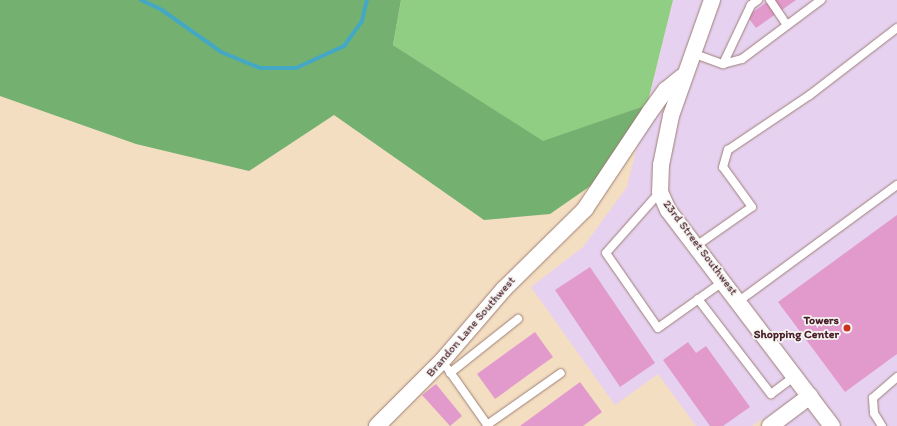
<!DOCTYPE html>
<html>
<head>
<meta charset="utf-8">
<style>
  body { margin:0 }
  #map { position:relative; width:897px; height:426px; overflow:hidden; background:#f3dec1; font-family:Itim,sans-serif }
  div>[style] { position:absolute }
  .built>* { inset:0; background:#e6d2f0 }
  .green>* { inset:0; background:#90ce83 }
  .forest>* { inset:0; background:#74b171 }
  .stream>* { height:4px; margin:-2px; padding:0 2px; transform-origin:2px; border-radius:2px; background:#44a8c4 }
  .building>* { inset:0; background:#e29acd }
  .roads { filter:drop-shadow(0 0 1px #9e7e76) drop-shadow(0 0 1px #9e7e76) }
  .service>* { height:8px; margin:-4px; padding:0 4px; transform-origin:4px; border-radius:4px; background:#fff }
  .minor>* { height:16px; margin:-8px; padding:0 8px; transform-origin:8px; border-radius:8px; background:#fff }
  .dots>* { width:11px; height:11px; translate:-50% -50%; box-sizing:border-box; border:2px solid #f6f6f2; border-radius:50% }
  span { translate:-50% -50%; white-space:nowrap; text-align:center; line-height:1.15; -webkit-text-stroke:3.5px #f6f6f2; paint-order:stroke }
  .street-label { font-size:12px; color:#4a1f2b }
  .poi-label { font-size:12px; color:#4a1f2b; font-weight:700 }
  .right { translate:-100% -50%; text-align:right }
</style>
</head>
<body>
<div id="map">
  <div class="built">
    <i style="clip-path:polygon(673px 0,897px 0,897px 426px,768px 426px,762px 419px,752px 426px,696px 426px,658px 374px,615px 405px,531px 287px,583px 247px,627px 187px)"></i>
  </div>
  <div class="green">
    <i style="clip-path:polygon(401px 0,673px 0,647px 105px,543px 142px,393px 45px)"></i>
  </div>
  <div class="forest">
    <i style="clip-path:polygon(0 0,401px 0,393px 45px,543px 141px,647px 105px,599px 180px,550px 214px,484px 220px,334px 115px,249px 171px,136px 144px,0 96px)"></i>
  </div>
  <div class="stream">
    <i style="left:141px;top:0;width:23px;rotate:25deg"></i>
    <i style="left:162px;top:10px;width:72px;rotate:35.4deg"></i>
    <i style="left:221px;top:52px;width:42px;rotate:22.3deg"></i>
    <i style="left:260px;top:68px;width:36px"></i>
    <i style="left:296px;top:68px;width:53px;rotate:-24.6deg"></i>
    <i style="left:344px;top:46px;width:31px;rotate:-54deg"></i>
    <i style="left:362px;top:21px;width:22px;rotate:-77deg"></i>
  </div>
  <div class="building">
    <i style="clip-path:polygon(770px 0,796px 0,756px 28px,747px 16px)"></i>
    <i style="clip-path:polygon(897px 215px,897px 354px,845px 392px,778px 302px)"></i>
    <i style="clip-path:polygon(590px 267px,655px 363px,620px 387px,555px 290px)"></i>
    <i style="clip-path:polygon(535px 332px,553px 357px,495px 399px,477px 374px)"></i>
    <i style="clip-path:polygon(688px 342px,696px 353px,706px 346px,750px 407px,723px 426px,710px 426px,663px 360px)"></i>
    <i style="clip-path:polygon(580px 382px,602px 412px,583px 426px,520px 426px)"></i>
    <i style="clip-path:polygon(436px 384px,462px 416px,450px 426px,422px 395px)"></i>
  </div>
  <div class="roads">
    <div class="service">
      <i style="left:758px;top:0;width:9px;rotate:144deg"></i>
      <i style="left:751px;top:5px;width:65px;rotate:115.4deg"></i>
      <i style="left:723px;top:64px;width:20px;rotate:-15deg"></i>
      <i style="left:742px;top:59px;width:99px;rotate:-36.8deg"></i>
      <i style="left:770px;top:0;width:30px;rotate:56deg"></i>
      <i style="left:692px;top:53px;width:33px;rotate:20deg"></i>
      <i style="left:660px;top:192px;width:81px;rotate:131.5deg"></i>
      <i style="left:606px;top:253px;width:91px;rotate:55.3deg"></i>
      <i style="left:658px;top:328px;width:81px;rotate:-35.5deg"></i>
      <i style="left:696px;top:246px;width:68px;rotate:-34.9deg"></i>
      <i style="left:752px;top:207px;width:49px;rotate:-125.9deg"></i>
      <i style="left:723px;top:167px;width:18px;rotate:-74deg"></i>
      <i style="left:728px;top:150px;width:99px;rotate:-33.9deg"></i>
      <i style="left:810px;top:95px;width:110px;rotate:-37.6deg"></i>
      <i style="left:698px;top:299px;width:120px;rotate:52.5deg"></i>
      <i style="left:771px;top:394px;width:30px;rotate:-37deg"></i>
      <i style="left:739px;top:301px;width:196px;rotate:-36.3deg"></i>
      <i style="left:448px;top:369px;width:70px;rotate:54.9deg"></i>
      <i style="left:450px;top:373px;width:87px;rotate:-38.5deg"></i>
      <i style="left:487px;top:425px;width:90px;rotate:-35.1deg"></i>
      <i style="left:882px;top:426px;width:15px;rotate:-122deg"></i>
      <i style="left:874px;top:413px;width:15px;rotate:-94deg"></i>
      <i style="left:873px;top:398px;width:32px;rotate:-41deg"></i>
    </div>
    <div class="minor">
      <i style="left:712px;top:0;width:123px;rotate:109.5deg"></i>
      <i style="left:671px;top:116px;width:50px;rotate:101.5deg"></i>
      <i style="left:661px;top:165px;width:27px;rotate:92deg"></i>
      <i style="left:660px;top:192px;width:20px;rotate:66deg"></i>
      <i style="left:668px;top:210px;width:271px;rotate:52.8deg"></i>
      <i style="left:377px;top:426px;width:92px;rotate:-45deg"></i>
      <i style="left:442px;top:361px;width:95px;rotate:-49.3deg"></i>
      <i style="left:504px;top:289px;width:114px;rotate:-44.6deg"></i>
      <i style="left:585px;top:209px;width:115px;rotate:-56.3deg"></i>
      <i style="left:649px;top:113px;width:29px;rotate:-54deg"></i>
      <i style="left:666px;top:90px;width:21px;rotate:-39deg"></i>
      <i style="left:770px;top:426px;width:50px;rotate:-36.9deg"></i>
    </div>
  </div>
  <div class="dots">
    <i style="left:847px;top:328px;background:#c8321e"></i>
  </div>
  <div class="street-label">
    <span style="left:700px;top:248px;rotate:53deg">23rd Street Southwest</span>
    <span style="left:471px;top:327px;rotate:-49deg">Brandon Lane Southwest</span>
  </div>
  <div class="poi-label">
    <span class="right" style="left:839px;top:328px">Towers<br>Shopping Center</span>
  </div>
</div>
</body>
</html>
